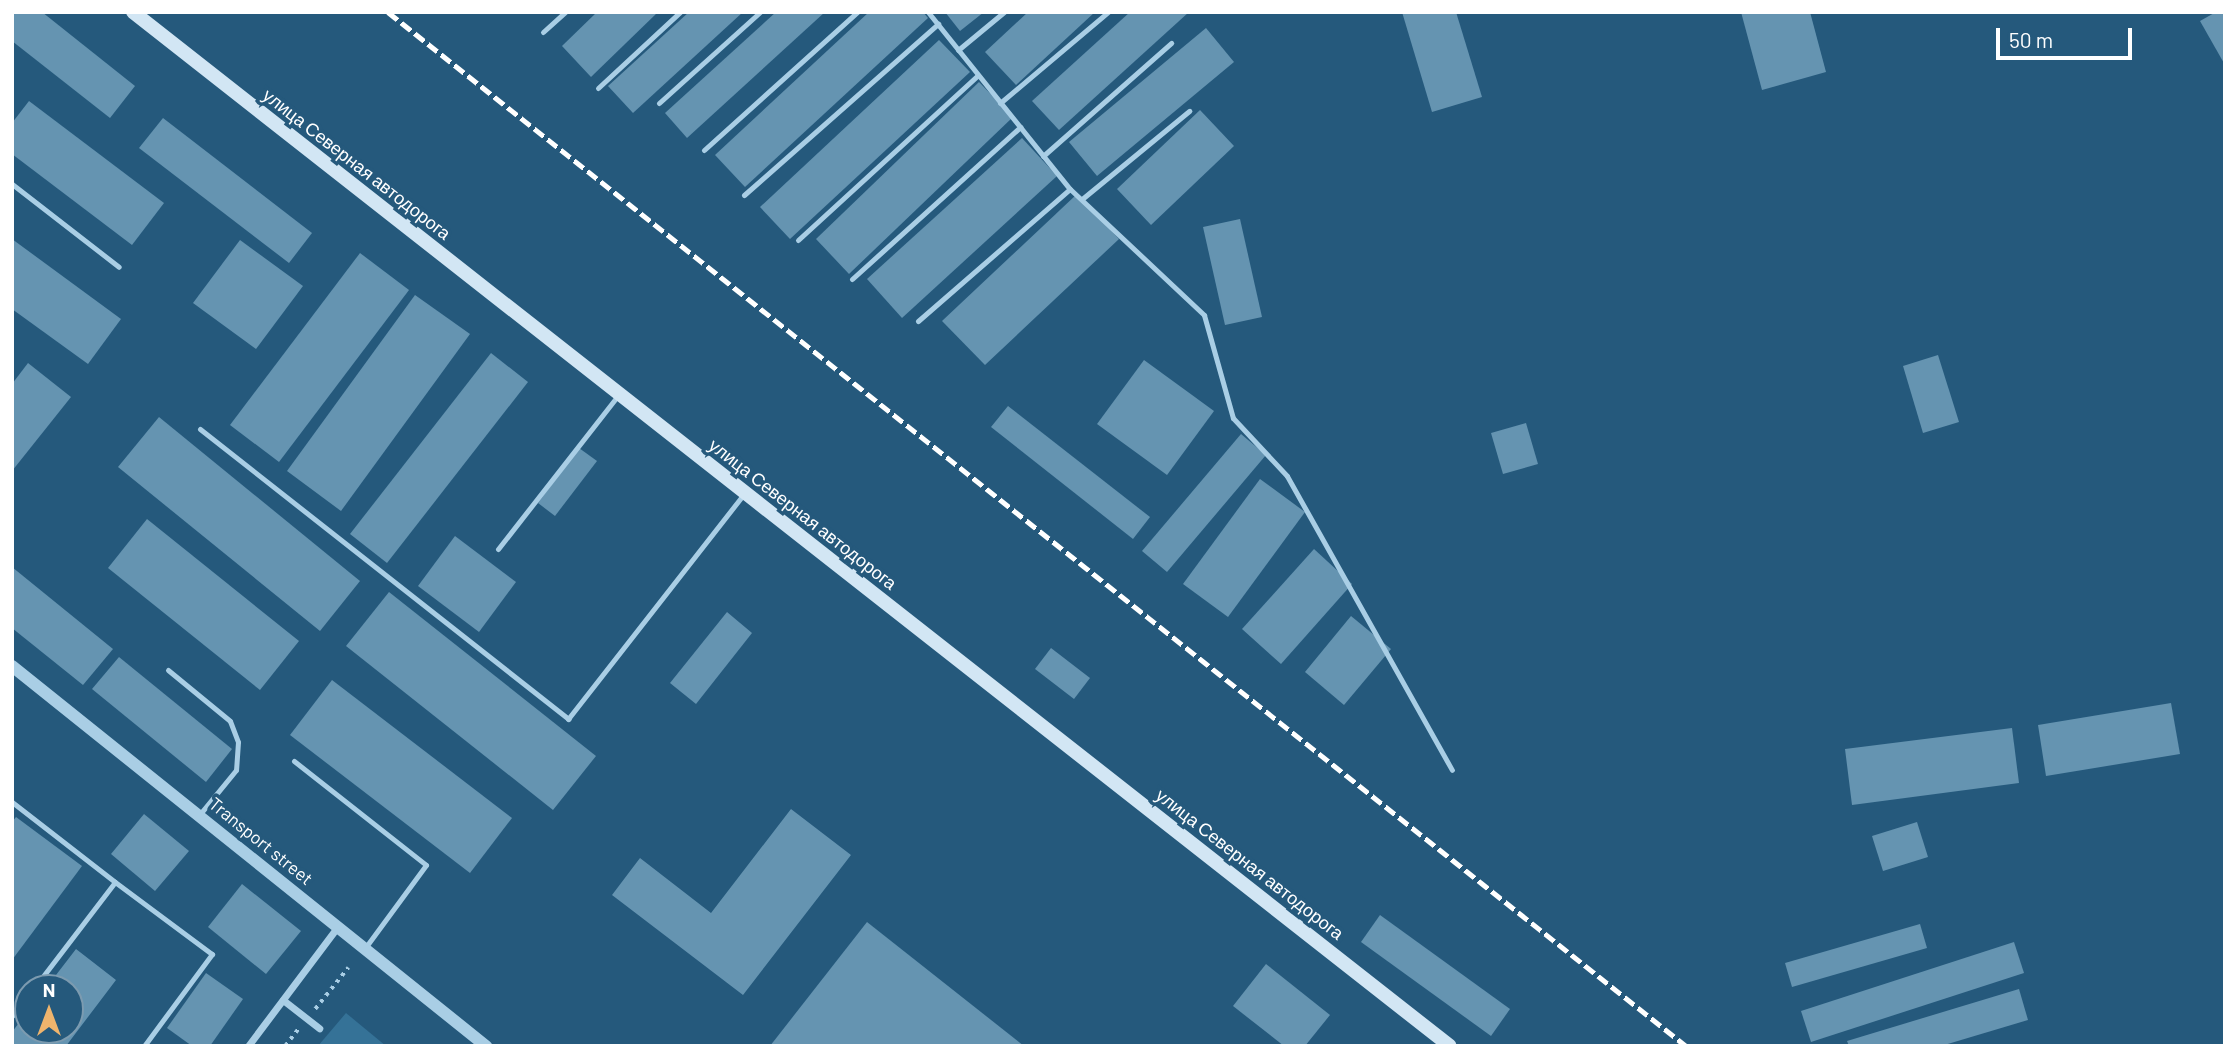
<!DOCTYPE html>
<html>
<head>
<meta charset="utf-8">
<style>
  body { margin:0 }
  #map { position:relative; width:2237px; height:1058px; overflow:hidden; background:#25597c; font-family:Barlow,sans-serif }
  div>[style] { position:absolute }
  .green>* { inset:0; background:#357297 }
  .building>* { inset:0; background:#6594b1 }
  .path>* { height:3.5px; margin-top:-1.75px; transform-origin:0; background:repeating-linear-gradient(90deg,#a9cee5 0 3.5px,transparent 0 8.5px) }
  .service>* { height:5px; margin:-2.5px; padding:0 2.5px; transform-origin:2.5px; border-radius:2.5px; background:#a9cee5 }
  .minor>* { height:7px; margin:-3.5px; padding:0 3.5px; transform-origin:3.5px; border-radius:3.5px; background:#a9cee5 }
  .tertiary>* { height:12px; margin:-6px; padding:0 6px; transform-origin:6px; border-radius:6px; background:#a9cee5 }
  .secondary>* { height:14px; margin:-7px; padding:0 7px; transform-origin:7px; border-radius:7px; background:#d2e6f4 }
  .rail>* { height:5px; margin-top:-2.5px; transform-origin:0; background:repeating-linear-gradient(90deg,#fff 0 12px,transparent 0 17px) }
  span { translate:-50% -50%; white-space:nowrap; text-align:center; line-height:1.15; -webkit-text-stroke:7px #25597c; paint-order:stroke }
  .street-label { font-size:18px; color:#fff }
  .frame { position:absolute; inset:0; border:14px solid #fff; pointer-events:none }
  .north { position:absolute; left:14px; top:974px; width:70px; height:70px; box-sizing:border-box; background:#25597c; border:2px solid #7c9bb0; border-radius:50%; rotate:0deg; font-size:19px; font-weight:700; line-height:28px; text-align:center; color:#fff }
  .north::after { content:''; display:block; margin:auto; width:24px; height:32px; background:#eeb46d; clip-path:polygon(50% 0,100% 100%,50% 72%,0 100%) }
  .scale { position:absolute; left:1996px; top:28px; width:136px; height:32px; box-sizing:border-box; border:4px solid #fff; border-top:0; padding-left:9px; font-size:21px; line-height:24px; white-space:nowrap; color:#fff; -webkit-text-stroke:5px #25597c; paint-order:stroke }
</style>
</head>
<body>
<div id="map">
  <div class="green">
    <i style="clip-path:polygon(346px 1013px,386px 1046px,318px 1046px)"></i>
  </div>
  <div class="building">
    <i style="clip-path:polygon(12px 12px,42px 12px,135px 86px,110px 118px,12px 41px)"></i>
    <i style="clip-path:polygon(597px 12px,658px 12px,591px 77px,562px 46px)"></i>
    <i style="clip-path:polygon(689px 12px,743px 12px,633px 113px,608px 86px)"></i>
    <i style="clip-path:polygon(776px 12px,825px 12px,687px 138px,665px 113px)"></i>
    <i style="clip-path:polygon(869px 12px,923px 12px,928px 18px,745px 187px,715px 155px)"></i>
    <i style="clip-path:polygon(945px 12px,984px 12px,960px 31px)"></i>
    <i style="clip-path:polygon(1028px 12px,1095px 12px,1016px 85px,985px 52px)"></i>
    <i style="clip-path:polygon(1130px 12px,1189px 12px,1059px 130px,1032px 101px)"></i>
    <i style="clip-path:polygon(1402px 12px,1456px 12px,1482px 97px,1432px 112px)"></i>
    <i style="clip-path:polygon(1741px 12px,1810px 12px,1826px 72px,1762px 90px)"></i>
    <i style="clip-path:polygon(2216px 12px,2225px 12px,2225px 65px,2200px 21px)"></i>
    <i style="clip-path:polygon(1206px 28px,1234px 62px,1097px 176px,1069px 142px)"></i>
    <i style="clip-path:polygon(939px 40px,970px 72px,790px 239px,760px 207px)"></i>
    <i style="clip-path:polygon(979px 82px,1013px 117px,849px 274px,816px 239px)"></i>
    <i style="clip-path:polygon(29px 101px,164px 203px,132px 245px,12px 154px,12px 123px)"></i>
    <i style="clip-path:polygon(1200px 110px,1234px 146px,1151px 225px,1117px 189px)"></i>
    <i style="clip-path:polygon(163px 118px,312px 233px,289px 263px,139px 148px)"></i>
    <i style="clip-path:polygon(1022px 138px,1057px 176px,902px 318px,867px 279px)"></i>
    <i style="clip-path:polygon(1077px 194px,1119px 239px,985px 365px,942px 321px)"></i>
    <i style="clip-path:polygon(1240px 219px,1262px 317px,1225px 325px,1203px 227px)"></i>
    <i style="clip-path:polygon(12px 239px,121px 319px,88px 364px,12px 309px)"></i>
    <i style="clip-path:polygon(240px 240px,303px 286px,256px 349px,193px 303px)"></i>
    <i style="clip-path:polygon(360px 253px,409px 290px,279px 462px,230px 425px)"></i>
    <i style="clip-path:polygon(415px 295px,470px 334px,341px 511px,287px 471px)"></i>
    <i style="clip-path:polygon(491px 353px,528px 382px,387px 563px,350px 534px)"></i>
    <i style="clip-path:polygon(1938px 355px,1959px 422px,1923px 433px,1903px 366px)"></i>
    <i style="clip-path:polygon(1144px 360px,1214px 411px,1167px 475px,1097px 424px)"></i>
    <i style="clip-path:polygon(28px 363px,71px 397px,12px 471px,12px 384px)"></i>
    <i style="clip-path:polygon(1008px 406px,1150px 517px,1133px 539px,991px 427px)"></i>
    <i style="clip-path:polygon(159px 417px,360px 581px,320px 631px,118px 467px)"></i>
    <i style="clip-path:polygon(1526px 423px,1538px 464px,1503px 474px,1491px 433px)"></i>
    <i style="clip-path:polygon(1241px 434px,1266px 455px,1167px 572px,1142px 551px)"></i>
    <i style="clip-path:polygon(579px 448px,597px 461px,555px 516px,538px 503px)"></i>
    <i style="clip-path:polygon(1260px 479px,1305px 512px,1228px 617px,1183px 584px)"></i>
    <i style="clip-path:polygon(147px 519px,299px 641px,260px 690px,108px 568px)"></i>
    <i style="clip-path:polygon(455px 536px,516px 582px,479px 632px,418px 586px)"></i>
    <i style="clip-path:polygon(1314px 549px,1352px 584px,1281px 664px,1242px 629px)"></i>
    <i style="clip-path:polygon(12px 567px,113px 649px,83px 685px,12px 628px)"></i>
    <i style="clip-path:polygon(389px 592px,596px 756px,553px 810px,346px 646px)"></i>
    <i style="clip-path:polygon(727px 612px,752px 633px,696px 704px,670px 683px)"></i>
    <i style="clip-path:polygon(1351px 616px,1391px 649px,1344px 705px,1305px 672px)"></i>
    <i style="clip-path:polygon(1051px 648px,1090px 678px,1074px 699px,1035px 669px)"></i>
    <i style="clip-path:polygon(119px 657px,232px 749px,206px 782px,92px 689px)"></i>
    <i style="clip-path:polygon(332px 680px,512px 818px,470px 873px,290px 735px)"></i>
    <i style="clip-path:polygon(2171px 703px,2180px 754px,2046px 776px,2038px 725px)"></i>
    <i style="clip-path:polygon(2012px 728px,2019px 783px,1852px 805px,1845px 749px)"></i>
    <i style="clip-path:polygon(791px 809px,851px 855px,743px 995px,612px 895px,640px 858px,711px 913px)"></i>
    <i style="clip-path:polygon(144px 814px,189px 851px,155px 891px,111px 854px)"></i>
    <i style="clip-path:polygon(16px 817px,82px 866px,12px 960px,12px 822px)"></i>
    <i style="clip-path:polygon(1917px 822px,1928px 857px,1883px 871px,1872px 836px)"></i>
    <i style="clip-path:polygon(242px 884px,301px 931px,266px 974px,208px 927px)"></i>
    <i style="clip-path:polygon(1380px 915px,1510px 1009px,1491px 1036px,1361px 942px)"></i>
    <i style="clip-path:polygon(867px 922px,1024px 1046px,770px 1046px)"></i>
    <i style="clip-path:polygon(1920px 924px,1927px 948px,1792px 987px,1785px 963px)"></i>
    <i style="clip-path:polygon(2014px 942px,2024px 973px,1811px 1042px,1801px 1011px)"></i>
    <i style="clip-path:polygon(76px 949px,116px 980px,66px 1046px,12px 1046px,12px 1032px,28px 1011px,28px 1030px,70px 1030px,70px 988px,46px 988px)"></i>
    <i style="clip-path:polygon(1266px 964px,1330px 1015px,1305px 1046px,1284px 1046px,1233px 1006px)"></i>
    <i style="clip-path:polygon(206px 973px,243px 999px,210px 1046px,192px 1046px,167px 1028px)"></i>
    <i style="clip-path:polygon(2019px 989px,2028px 1020px,1941px 1046px,1849px 1046px,1847px 1041px)"></i>
  </div>
  <div class="path">
    <i style="left:315px;top:1009px;width:53px;rotate:-51.2deg"></i>
    <i style="left:285px;top:1046px;width:23px;rotate:-52deg"></i>
  </div>
  <div class="service">
    <i style="left:928px;top:12px;width:227px;rotate:51.3deg"></i>
    <i style="left:1070px;top:189px;width:184px;rotate:43.2deg"></i>
    <i style="left:1204px;top:315px;width:107px;rotate:74.3deg"></i>
    <i style="left:1233px;top:418px;width:79px;rotate:47deg"></i>
    <i style="left:1287px;top:476px;width:337px;rotate:60.7deg"></i>
    <i style="left:543px;top:32px;width:30px;rotate:-42deg"></i>
    <i style="left:958px;top:50px;width:60px;rotate:-39.6deg"></i>
    <i style="left:598px;top:88px;width:112px;rotate:-42.8deg"></i>
    <i style="left:659px;top:103px;width:136px;rotate:-42deg"></i>
    <i style="left:1000px;top:103px;width:141px;rotate:-40.1deg"></i>
    <i style="left:704px;top:150px;width:206px;rotate:-42deg"></i>
    <i style="left:1043px;top:156px;width:171px;rotate:-41.4deg"></i>
    <i style="left:12px;top:184px;width:135px;rotate:37.8deg"></i>
    <i style="left:744px;top:195px;width:259px;rotate:-41.4deg"></i>
    <i style="left:1082px;top:199px;width:139px;rotate:-39.4deg"></i>
    <i style="left:798px;top:240px;width:243px;rotate:-42.5deg"></i>
    <i style="left:852px;top:279px;width:227px;rotate:-42.1deg"></i>
    <i style="left:918px;top:321px;width:201px;rotate:-41deg"></i>
    <i style="left:200px;top:429px;width:469px;rotate:38.2deg"></i>
    <i style="left:568px;top:719px;width:284px;rotate:-52deg"></i>
    <i style="left:498px;top:549px;width:197px;rotate:-52deg"></i>
    <i style="left:168px;top:670px;width:80px;rotate:39.4deg"></i>
    <i style="left:230px;top:721px;width:22px;rotate:69deg"></i>
    <i style="left:238px;top:742px;width:28px;rotate:94deg"></i>
    <i style="left:236px;top:770px;width:57px;rotate:129.3deg"></i>
    <i style="left:294px;top:761px;width:168px;rotate:38.2deg"></i>
    <i style="left:426px;top:865px;width:103px;rotate:126.3deg"></i>
    <i style="left:12px;top:802px;width:130px;rotate:37.8deg"></i>
    <i style="left:115px;top:882px;width:133px;rotate:127.4deg"></i>
    <i style="left:115px;top:882px;width:121px;rotate:36.6deg"></i>
    <i style="left:212px;top:954px;width:114px;rotate:126.5deg"></i>
    <i style="left:12px;top:1016px;width:26px;rotate:-53deg"></i>
  </div>
  <div class="minor">
    <i style="left:283px;top:1000px;width:46px;rotate:37.9deg"></i>
    <i style="left:248px;top:1046px;width:150px;rotate:-53.1deg"></i>
  </div>
  <div class="tertiary">
    <i style="left:12px;top:666px;width:608px;rotate:38.72deg"></i>
  </div>
  <div class="secondary">
    <i style="left:133px;top:12px;width:1674px;rotate:38.14deg"></i>
  </div>
  <div class="rail">
    <i style="left:388px;top:12px;width:1660px;rotate:38.54deg"></i>
  </div>
  <div class="street-label">
    <span style="left:357px;top:164px;rotate:38deg">улица Северная автодорога</span>
    <span style="left:803px;top:514px;rotate:38deg">улица Северная автодорога</span>
    <span style="left:261px;top:841px;rotate:39deg">Transport street</span>
    <span style="left:1250px;top:864px;rotate:38deg">улица Северная автодорога</span>
  </div>
  <div class="frame"></div>
  <div class="north">N</div>
  <div class="scale">50 m</div>
</div>
</body>
</html>
